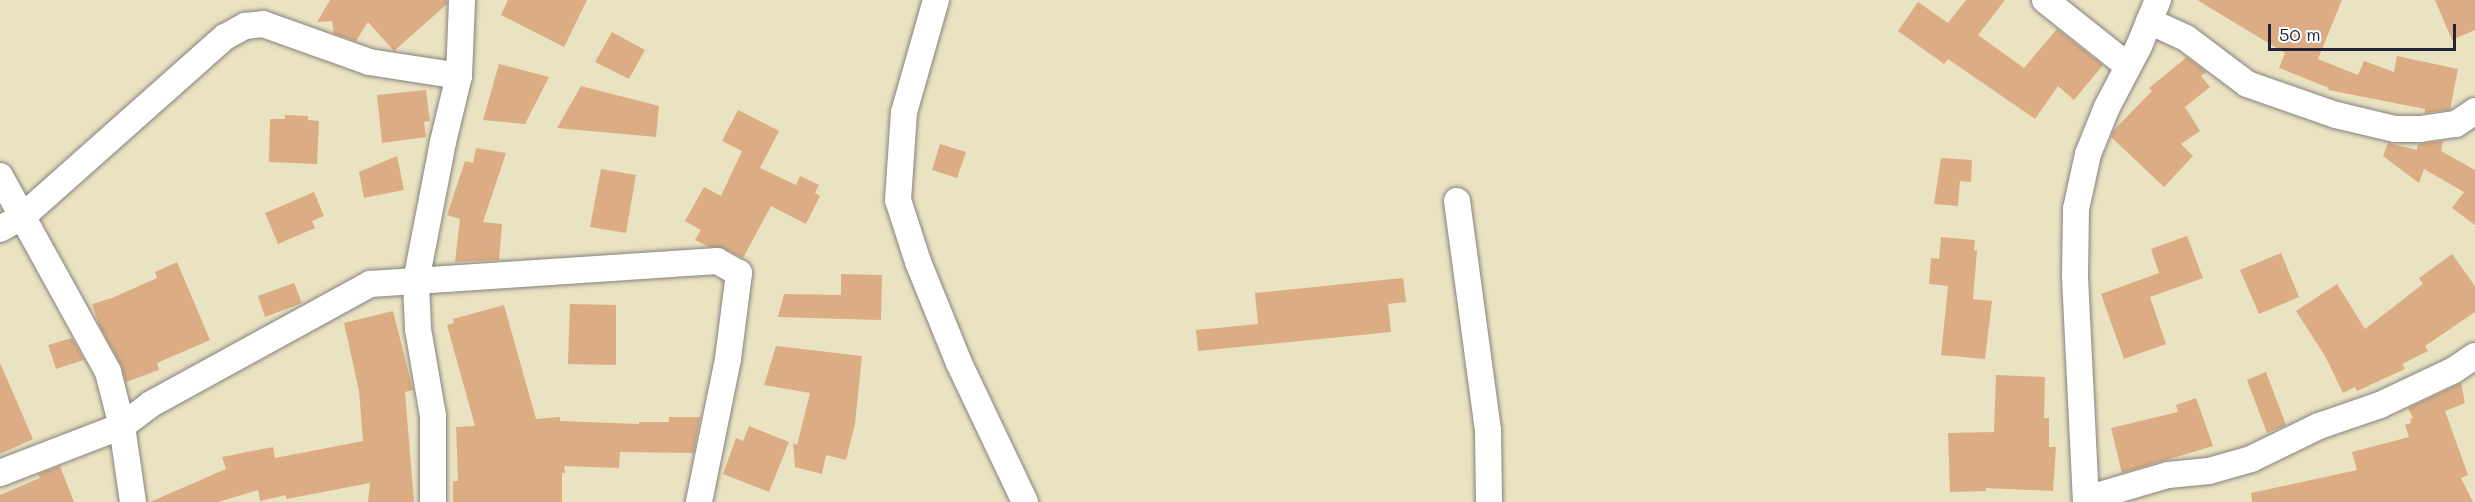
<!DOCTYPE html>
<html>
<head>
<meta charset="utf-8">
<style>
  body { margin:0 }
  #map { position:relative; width:2475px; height:502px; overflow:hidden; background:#eae3c2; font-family:Mali,sans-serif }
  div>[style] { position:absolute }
  .building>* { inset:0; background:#dcad84 }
  .roads { filter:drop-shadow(0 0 2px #86827e) drop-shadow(0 0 2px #86827e) }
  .minor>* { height:26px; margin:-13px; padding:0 13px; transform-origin:13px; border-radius:13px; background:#fff }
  span { translate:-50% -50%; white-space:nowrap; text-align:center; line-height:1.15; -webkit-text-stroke:6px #fff; paint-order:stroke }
  .scale { position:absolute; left:2268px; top:24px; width:188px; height:27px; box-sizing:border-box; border:3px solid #22223b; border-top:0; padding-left:8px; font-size:18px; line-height:21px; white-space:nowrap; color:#22223b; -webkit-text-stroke:4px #fff; paint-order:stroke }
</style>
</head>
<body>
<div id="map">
  <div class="building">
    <i style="clip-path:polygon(330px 0,447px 0,447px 4px,394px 51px,368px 22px,356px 41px,334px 34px,332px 21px,317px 22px)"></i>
    <i style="clip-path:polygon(508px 0,587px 0,564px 47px,501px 15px)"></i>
    <i style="clip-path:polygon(1966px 0,2005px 0,1978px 35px,2024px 68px,2057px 29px,2103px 65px,2074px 100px,2058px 86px,2035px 119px,1948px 59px,1944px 64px,1898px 31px,1918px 2px,1948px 23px)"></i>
    <i style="clip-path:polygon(2197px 0,2342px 0,2318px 59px,2358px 75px,2364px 61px,2394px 72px,2397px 56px,2458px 69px,2450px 110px,2425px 113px,2425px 109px,2328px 90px,2329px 88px,2279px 68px,2285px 53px)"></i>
    <i style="clip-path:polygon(2435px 0,2475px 0,2475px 30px,2452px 40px)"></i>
    <i style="clip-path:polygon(612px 32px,645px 50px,629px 79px,595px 62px)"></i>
    <i style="clip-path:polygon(2187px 57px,2206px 72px,2201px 76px,2210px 87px,2185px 107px,2200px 131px,2181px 144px,2193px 156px,2164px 187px,2111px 137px,2113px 131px,2152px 91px,2149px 88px)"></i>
    <i style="clip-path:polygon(499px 64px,549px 77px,525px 124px,483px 120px)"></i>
    <i style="clip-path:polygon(581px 86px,659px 106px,656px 137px,557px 128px)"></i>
    <i style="clip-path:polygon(426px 90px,430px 121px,424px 122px,426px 137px,382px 143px,377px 95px)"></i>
    <i style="clip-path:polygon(738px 110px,779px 131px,760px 168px,796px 185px,800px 176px,819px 185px,815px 193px,820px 196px,806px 224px,771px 206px,743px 258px,724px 248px,709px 247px,695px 240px,701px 230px,685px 221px,704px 187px,721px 196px,742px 151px,722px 141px)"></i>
    <i style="clip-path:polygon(285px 115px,308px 116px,308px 120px,319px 121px,317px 164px,269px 162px,270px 119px,285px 119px)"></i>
    <i style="clip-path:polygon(2443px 141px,2441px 151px,2475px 170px,2475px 225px,2452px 208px,2464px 192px,2424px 169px,2419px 183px,2383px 156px,2388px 143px,2417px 150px,2418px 144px)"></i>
    <i style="clip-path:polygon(940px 144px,966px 152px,957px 178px,932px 170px)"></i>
    <i style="clip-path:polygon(476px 148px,506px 153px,483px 222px,502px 224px,499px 260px,455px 262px,460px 219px,447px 215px,465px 161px,473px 163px)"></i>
    <i style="clip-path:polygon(397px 156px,404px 190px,364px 198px,359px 172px)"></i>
    <i style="clip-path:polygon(1941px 158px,1972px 160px,1971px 182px,1960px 181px,1958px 206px,1934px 204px)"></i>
    <i style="clip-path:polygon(601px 169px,636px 175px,626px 233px,590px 227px)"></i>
    <i style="clip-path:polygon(314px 192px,324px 216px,312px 221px,315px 228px,278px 244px,265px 213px)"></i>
    <i style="clip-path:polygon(2187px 236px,2203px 278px,2150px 297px,2166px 344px,2124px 359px,2101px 294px,2159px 273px,2151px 249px)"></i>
    <i style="clip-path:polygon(1941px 237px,1975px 240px,1974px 250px,1977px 251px,1973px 299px,1992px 301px,1985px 359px,1941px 355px,1948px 286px,1929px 284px,1931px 258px,1939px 259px)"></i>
    <i style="clip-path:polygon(2281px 253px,2299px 297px,2259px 314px,2240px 270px)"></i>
    <i style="clip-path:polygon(2452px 254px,2475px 286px,2475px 312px,2425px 346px,2428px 351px,2402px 364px,2405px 369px,2357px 391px,2355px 387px,2343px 393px,2325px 356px,2296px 311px,2337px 284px,2365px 329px,2423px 284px,2419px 278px)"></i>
    <i style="clip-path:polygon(177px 262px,210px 340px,157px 363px,159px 370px,126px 382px,121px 365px,100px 327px,92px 304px,112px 298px,157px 278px,155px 272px)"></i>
    <i style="clip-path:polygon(841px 274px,882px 275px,881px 320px,778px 317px,784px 294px,841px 295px)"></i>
    <i style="clip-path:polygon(1403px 278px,1406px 302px,1388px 304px,1391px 332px,1198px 351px,1196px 330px,1258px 324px,1255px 293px)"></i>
    <i style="clip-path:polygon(294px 283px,302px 303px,265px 317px,258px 296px)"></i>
    <i style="clip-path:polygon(570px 304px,616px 305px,616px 365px,568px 364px)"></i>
    <i style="clip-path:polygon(504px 305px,536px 419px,560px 417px,560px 421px,639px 424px,639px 422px,669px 422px,669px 417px,700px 417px,694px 453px,620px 452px,619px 468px,564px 466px,565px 473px,562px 473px,562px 502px,453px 502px,453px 481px,458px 481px,456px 427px,475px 426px,447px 325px,454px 323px,453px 319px)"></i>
    <i style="clip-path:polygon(393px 311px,413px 390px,405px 392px,414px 502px,368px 502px,370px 483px,286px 499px,286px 495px,260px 501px,258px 490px,219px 502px,150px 502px,226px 469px,222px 457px,273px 447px,275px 458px,363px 441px,359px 391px,344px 323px)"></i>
    <i style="clip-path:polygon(72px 338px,84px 360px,56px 369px,48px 345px)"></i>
    <i style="clip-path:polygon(776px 346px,862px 356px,855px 424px,846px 460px,826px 455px,822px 474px,795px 467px,793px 443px,797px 445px,810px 393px,764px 385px)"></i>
    <i style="clip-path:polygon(0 363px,33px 439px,0 454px)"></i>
    <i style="clip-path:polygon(2266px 372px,2286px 425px,2267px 433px,2247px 380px)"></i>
    <i style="clip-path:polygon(1996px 375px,2045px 377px,2044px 418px,2049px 418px,2049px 447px,2056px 447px,2053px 491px,1986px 488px,1986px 491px,1950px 492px,1948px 433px,1994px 432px)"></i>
    <i style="clip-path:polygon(2461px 383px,2465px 403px,2445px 411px,2468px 475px,2461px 478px,2473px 502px,2252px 502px,2251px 493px,2357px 470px,2352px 452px,2409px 437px,2405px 425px,2411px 423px,2410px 419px,2413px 418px,2408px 408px)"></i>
    <i style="clip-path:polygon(2196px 398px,2213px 446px,2122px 473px,2111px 428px,2178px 412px,2176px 405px)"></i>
    <i style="clip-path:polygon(749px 426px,789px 442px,769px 492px,723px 474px,736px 438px,743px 441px)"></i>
    <i style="clip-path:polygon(60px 466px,74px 502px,0 502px,0 495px,40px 478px,38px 474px)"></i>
  </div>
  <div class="roads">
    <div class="minor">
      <i style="left:936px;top:0;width:116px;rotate:105.9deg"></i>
      <i style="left:904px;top:112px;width:88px;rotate:93.9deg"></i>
      <i style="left:898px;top:200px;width:65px;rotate:72.1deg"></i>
      <i style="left:918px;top:262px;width:109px;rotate:67.9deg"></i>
      <i style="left:959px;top:363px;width:154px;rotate:64.6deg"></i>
      <i style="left:2045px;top:0;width:106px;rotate:38.5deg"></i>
      <i style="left:2149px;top:21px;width:41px;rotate:24.7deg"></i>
      <i style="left:2186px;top:38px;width:76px;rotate:37deg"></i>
      <i style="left:2247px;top:84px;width:94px;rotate:19.2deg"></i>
      <i style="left:2336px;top:115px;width:61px;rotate:13.3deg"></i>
      <i style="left:2395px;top:129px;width:25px"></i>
      <i style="left:2420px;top:129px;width:36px;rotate:-8deg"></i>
      <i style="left:2456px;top:124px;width:23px;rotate:-34deg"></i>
      <i style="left:0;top:176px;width:224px;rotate:61.1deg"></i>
      <i style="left:108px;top:372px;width:56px;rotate:75.5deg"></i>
      <i style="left:122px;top:426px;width:36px;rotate:-37deg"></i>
      <i style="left:151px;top:404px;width:250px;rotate:-28.7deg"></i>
      <i style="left:370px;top:284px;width:348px;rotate:-3.8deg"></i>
      <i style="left:717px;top:261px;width:25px;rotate:29deg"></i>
      <i style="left:739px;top:273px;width:87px;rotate:97.3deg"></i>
      <i style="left:728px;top:359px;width:146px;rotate:101.5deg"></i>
      <i style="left:1457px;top:201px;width:231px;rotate:82.3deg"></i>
      <i style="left:1488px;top:430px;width:72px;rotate:89.2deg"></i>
      <i style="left:0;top:229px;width:25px;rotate:-29deg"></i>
      <i style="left:22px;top:217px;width:271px;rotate:-41.6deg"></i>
      <i style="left:225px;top:37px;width:23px;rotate:-29deg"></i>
      <i style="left:245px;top:26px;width:18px;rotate:-6deg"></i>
      <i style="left:263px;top:24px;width:113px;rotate:19.7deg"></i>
      <i style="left:369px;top:62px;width:91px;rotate:8.8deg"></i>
      <i style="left:0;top:473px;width:131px;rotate:-21.1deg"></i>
      <i style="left:122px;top:426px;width:77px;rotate:81.8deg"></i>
      <i style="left:2086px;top:499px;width:85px;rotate:-16.3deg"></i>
      <i style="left:2168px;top:475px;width:41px;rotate:-5.6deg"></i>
      <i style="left:2209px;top:471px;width:44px;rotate:-15.9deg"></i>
      <i style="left:2251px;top:459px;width:76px;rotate:-25.9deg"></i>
      <i style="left:2319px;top:426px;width:65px;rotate:-19deg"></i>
      <i style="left:2380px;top:405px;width:82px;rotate:-25.3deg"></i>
      <i style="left:2454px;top:370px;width:25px;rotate:-34deg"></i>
      <i style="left:433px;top:502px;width:86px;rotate:-90deg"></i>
      <i style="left:433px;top:416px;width:88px;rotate:-99.8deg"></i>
      <i style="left:418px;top:329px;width:48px;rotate:-92.4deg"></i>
      <i style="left:416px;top:281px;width:142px;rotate:-79deg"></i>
      <i style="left:443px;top:142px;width:68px;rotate:-76.4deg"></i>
      <i style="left:459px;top:76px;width:76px;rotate:-87.7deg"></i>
      <i style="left:2086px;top:502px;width:227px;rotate:-92.8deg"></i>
      <i style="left:2075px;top:275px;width:66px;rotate:-89.1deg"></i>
      <i style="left:2076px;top:209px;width:56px;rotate:-77.7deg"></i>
      <i style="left:2088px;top:154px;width:51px;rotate:-68deg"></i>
      <i style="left:2107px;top:107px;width:69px;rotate:-62.3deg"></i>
      <i style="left:2139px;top:46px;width:50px;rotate:-67.6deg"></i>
    </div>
  </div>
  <div class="scale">50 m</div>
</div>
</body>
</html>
